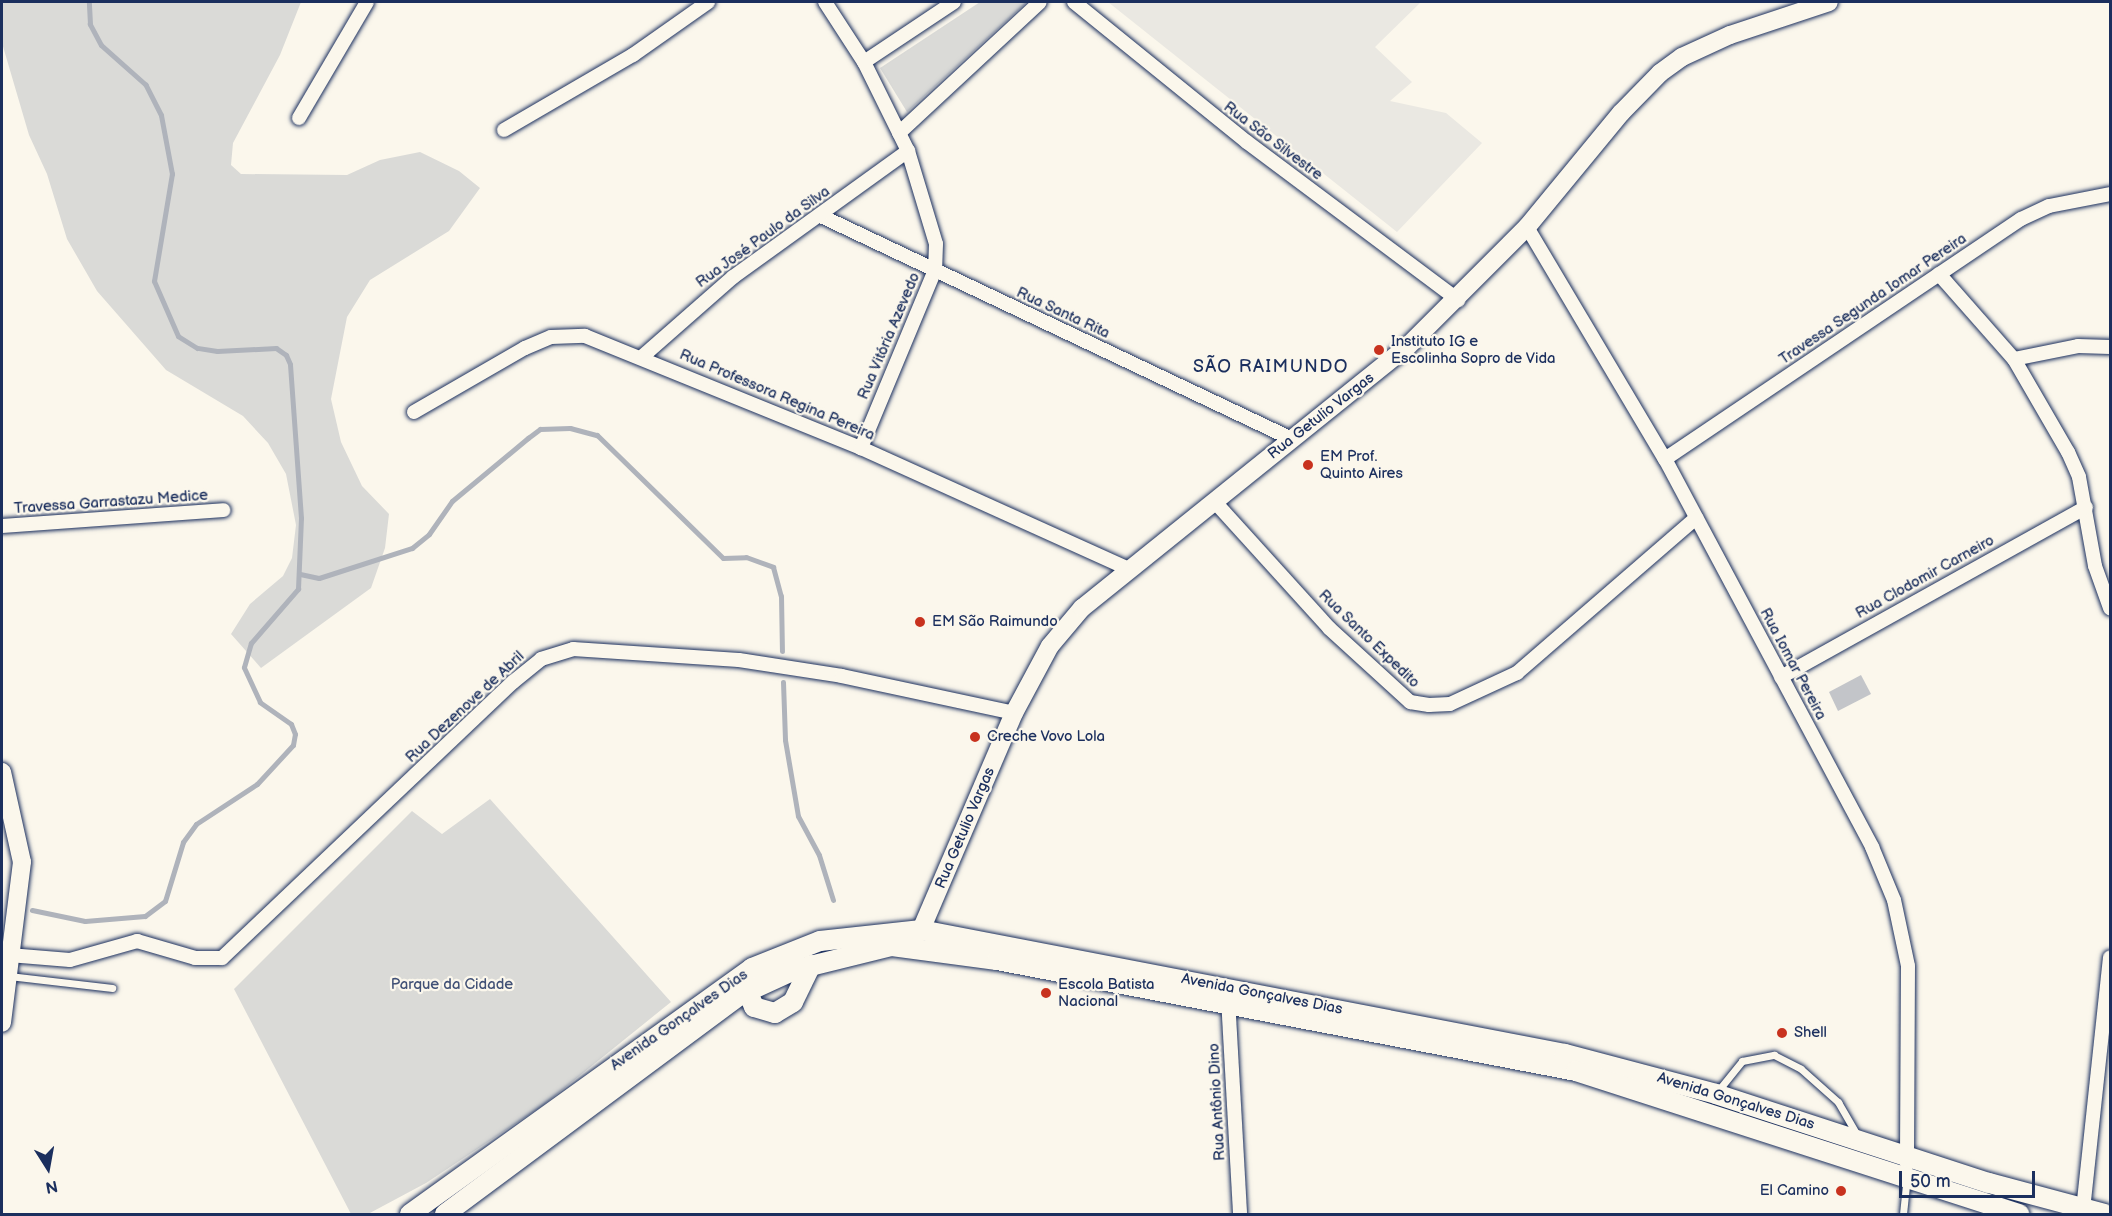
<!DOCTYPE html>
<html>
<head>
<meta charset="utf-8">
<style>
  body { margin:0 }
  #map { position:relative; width:2112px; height:1216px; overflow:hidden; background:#fbf7ec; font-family:"Balsamiq Sans",sans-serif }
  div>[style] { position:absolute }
  .built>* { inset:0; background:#eae8e2 }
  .green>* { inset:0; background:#dadad7 }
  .stream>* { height:5px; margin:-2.5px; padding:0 2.5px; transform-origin:2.5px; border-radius:2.5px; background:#afb3bb }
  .building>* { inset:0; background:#c3c5c9 }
  .roads { filter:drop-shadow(0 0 2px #1b2f5e) drop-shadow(0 0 2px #1b2f5e) }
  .service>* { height:7px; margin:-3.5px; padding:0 3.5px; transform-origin:3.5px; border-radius:3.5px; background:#fbf7ec }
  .minor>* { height:14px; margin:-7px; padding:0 7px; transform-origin:7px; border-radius:7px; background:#fbf7ec }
  .tertiary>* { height:18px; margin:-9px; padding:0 9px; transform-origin:9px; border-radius:9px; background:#fbf7ec }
  .secondary>* { height:20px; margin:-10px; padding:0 10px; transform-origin:10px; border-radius:10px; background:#fbf7ec }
  .dots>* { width:16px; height:16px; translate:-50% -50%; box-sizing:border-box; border:3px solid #fbf7ec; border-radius:50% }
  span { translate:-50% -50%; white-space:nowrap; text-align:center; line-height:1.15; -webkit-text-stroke:4.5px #fbf7ec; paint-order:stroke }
  .street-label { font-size:15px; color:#1b2f5e }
  .poi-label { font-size:15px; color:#1b2f5e }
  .left { translate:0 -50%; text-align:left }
  .right { translate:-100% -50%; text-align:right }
  .park-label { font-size:15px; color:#415176 }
  .quarter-label { font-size:18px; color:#1b2f5e; letter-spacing:1.5px }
  .frame { position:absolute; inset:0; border:3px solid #1b2f5e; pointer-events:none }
  .north { position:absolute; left:18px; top:1138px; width:60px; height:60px; -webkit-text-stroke:4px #fbf7ec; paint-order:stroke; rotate:169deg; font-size:16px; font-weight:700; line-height:24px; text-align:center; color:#1b2f5e }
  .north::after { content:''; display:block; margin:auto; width:21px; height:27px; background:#1b2f5e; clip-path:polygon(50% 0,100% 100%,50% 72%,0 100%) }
  .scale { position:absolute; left:1899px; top:1171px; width:136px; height:27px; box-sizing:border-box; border:3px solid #1b2f5e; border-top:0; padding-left:8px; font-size:18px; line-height:21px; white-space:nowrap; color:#1b2f5e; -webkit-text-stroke:4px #fbf7ec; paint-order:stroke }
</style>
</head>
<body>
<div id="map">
  <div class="built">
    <i style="clip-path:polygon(1108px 2px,1421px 2px,1375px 47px,1412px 82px,1390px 101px,1446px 113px,1482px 143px,1397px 232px)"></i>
  </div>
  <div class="green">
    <i style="clip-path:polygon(2px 2px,301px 2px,280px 55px,233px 143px,231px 165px,241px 174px,347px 175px,380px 160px,420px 152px,459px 171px,480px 188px,449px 231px,370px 280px,347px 317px,331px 399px,341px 442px,362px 486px,389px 514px,385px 548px,371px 588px,261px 668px,231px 634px,250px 604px,283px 576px,292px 558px,296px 525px,286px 474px,268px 443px,243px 416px,166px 370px,97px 291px,67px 239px,47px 174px,29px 135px,2px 43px)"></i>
    <i style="clip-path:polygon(980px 2px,1027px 2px,907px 112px,880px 68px)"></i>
    <i style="clip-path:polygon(490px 799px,671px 1002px,542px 1106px,426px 1183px,368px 1214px,351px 1214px,234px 989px,412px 811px,442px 834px)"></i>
  </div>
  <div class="stream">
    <i style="left:300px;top:574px;width:19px;rotate:12deg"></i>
    <i style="left:319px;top:578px;width:98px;rotate:-17.9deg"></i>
    <i style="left:412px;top:548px;width:22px;rotate:-39deg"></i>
    <i style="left:429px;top:534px;width:40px;rotate:-55.1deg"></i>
    <i style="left:452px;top:501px;width:99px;rotate:-39.7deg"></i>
    <i style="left:528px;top:438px;width:15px;rotate:-37deg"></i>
    <i style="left:540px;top:429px;width:30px;rotate:-2deg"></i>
    <i style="left:570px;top:428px;width:28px;rotate:15deg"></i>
    <i style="left:597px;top:435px;width:176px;rotate:44.3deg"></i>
    <i style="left:723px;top:558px;width:23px;rotate:-2deg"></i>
    <i style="left:746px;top:557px;width:29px;rotate:20deg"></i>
    <i style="left:773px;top:567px;width:30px;rotate:75deg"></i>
    <i style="left:781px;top:596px;width:55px;rotate:89deg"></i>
    <i style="left:783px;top:682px;width:58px;rotate:88deg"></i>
    <i style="left:785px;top:740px;width:77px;rotate:80.3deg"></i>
    <i style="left:798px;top:816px;width:44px;rotate:61.7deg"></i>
    <i style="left:819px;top:855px;width:47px;rotate:72.7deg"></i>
    <i style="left:32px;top:910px;width:54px;rotate:11.7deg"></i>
    <i style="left:85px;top:921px;width:60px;rotate:-4.8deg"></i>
    <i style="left:145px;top:916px;width:25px;rotate:-37deg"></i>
    <i style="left:165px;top:901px;width:62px;rotate:-73deg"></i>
    <i style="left:183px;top:842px;width:22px;rotate:-54deg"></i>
    <i style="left:196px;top:824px;width:73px;rotate:-33.3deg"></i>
    <i style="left:257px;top:784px;width:53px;rotate:-47.3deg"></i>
    <i style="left:293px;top:745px;width:11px;rotate:-80deg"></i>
    <i style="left:295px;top:734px;width:11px;rotate:-112deg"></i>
    <i style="left:291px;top:724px;width:38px;rotate:-145deg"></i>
    <i style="left:260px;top:702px;width:38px;rotate:-115deg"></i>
    <i style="left:244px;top:667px;width:25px;rotate:-74deg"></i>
    <i style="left:251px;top:643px;width:72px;rotate:-49deg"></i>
    <i style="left:298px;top:589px;width:71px;rotate:-87.6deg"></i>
    <i style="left:301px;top:518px;width:154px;rotate:-94.1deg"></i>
    <i style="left:290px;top:364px;width:10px;rotate:-114deg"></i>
    <i style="left:286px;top:355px;width:12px;rotate:-145deg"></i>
    <i style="left:276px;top:348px;width:59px;rotate:177.1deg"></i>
    <i style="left:217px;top:351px;width:20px;rotate:-171deg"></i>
    <i style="left:197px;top:348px;width:22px;rotate:-148deg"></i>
    <i style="left:178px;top:336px;width:60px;rotate:-113.6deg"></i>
    <i style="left:154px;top:281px;width:109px;rotate:-80.5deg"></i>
    <i style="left:172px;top:174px;width:60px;rotate:-100.6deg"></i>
    <i style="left:161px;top:115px;width:34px;rotate:-117deg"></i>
    <i style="left:146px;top:85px;width:60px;rotate:-138.4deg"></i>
    <i style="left:101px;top:45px;width:24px;rotate:-118deg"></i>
    <i style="left:90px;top:24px;width:22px;rotate:-93deg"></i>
  </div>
  <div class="building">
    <i style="clip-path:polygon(1861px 675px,1871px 694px,1838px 711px,1829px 692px)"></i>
  </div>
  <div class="roads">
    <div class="service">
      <i style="left:9px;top:976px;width:104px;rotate:6.6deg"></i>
      <i style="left:1717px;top:1092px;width:40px;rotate:-51deg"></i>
      <i style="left:1742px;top:1061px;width:33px;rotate:-11deg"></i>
      <i style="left:1774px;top:1055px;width:30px;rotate:27deg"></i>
      <i style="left:1801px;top:1069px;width:50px;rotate:41.7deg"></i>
      <i style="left:1838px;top:1102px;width:39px;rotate:60deg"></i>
      <i style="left:1903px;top:1214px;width:36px;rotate:-84deg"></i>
    </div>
    <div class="minor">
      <i style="left:825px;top:2px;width:72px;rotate:57deg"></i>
      <i style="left:864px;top:62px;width:99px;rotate:63.7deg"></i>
      <i style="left:908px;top:151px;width:97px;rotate:73.2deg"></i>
      <i style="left:936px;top:244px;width:26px;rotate:92deg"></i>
      <i style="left:935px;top:270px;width:193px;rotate:112.6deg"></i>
      <i style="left:1074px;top:2px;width:223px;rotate:39deg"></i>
      <i style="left:1247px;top:142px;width:264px;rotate:36.8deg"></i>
      <i style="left:864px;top:62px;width:108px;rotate:-33.7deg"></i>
      <i style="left:299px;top:118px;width:134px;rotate:-59.6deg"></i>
      <i style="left:504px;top:130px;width:149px;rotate:-30.2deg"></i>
      <i style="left:633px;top:55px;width:92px;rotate:-35.2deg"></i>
      <i style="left:899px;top:133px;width:192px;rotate:-42.9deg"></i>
      <i style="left:821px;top:216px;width:521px;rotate:25.34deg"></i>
      <i style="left:1527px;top:227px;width:270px;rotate:59.3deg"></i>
      <i style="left:1665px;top:459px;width:440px;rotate:61.9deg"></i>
      <i style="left:1872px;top:847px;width:57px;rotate:67.5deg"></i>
      <i style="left:1894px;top:900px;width:67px;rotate:78deg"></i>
      <i style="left:1908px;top:966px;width:198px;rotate:90.3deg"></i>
      <i style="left:1939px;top:274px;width:113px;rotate:48.6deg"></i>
      <i style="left:2014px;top:359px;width:108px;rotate:59.9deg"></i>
      <i style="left:2068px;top:452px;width:27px;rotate:66deg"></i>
      <i style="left:2079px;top:477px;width:90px;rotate:79.8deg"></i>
      <i style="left:2095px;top:566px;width:45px;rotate:70.3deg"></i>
      <i style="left:643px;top:356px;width:120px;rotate:-41.3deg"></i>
      <i style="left:733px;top:277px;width:216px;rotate:-35.8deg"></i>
      <i style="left:2014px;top:359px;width:65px;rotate:-11.5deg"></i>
      <i style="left:2078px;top:346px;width:32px;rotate:2deg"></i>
      <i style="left:414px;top:412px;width:128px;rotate:-30deg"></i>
      <i style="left:525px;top:348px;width:28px;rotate:-23deg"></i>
      <i style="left:551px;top:337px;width:34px;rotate:-2deg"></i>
      <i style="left:585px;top:336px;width:298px;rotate:22.1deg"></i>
      <i style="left:861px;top:448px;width:292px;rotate:24.3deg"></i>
      <i style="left:1665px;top:459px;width:429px;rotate:-34deg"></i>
      <i style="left:2021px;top:219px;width:31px;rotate:-25deg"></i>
      <i style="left:2049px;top:206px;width:62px;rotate:-11.1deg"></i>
      <i style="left:1214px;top:501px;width:171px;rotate:47.8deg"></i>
      <i style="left:1329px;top:628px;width:110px;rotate:42.4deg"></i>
      <i style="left:1410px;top:702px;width:19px;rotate:9deg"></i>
      <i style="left:1429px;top:705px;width:21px;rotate:-3deg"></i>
      <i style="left:1450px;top:704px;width:74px;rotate:-24.8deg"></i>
      <i style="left:1517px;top:673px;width:237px;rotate:-40.9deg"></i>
      <i style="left:2px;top:526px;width:222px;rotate:-4.1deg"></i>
      <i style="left:1781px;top:677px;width:349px;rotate:-29.1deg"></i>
      <i style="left:9px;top:955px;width:61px;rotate:4.7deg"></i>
      <i style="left:70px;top:960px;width:70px;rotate:-15.8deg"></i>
      <i style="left:137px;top:941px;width:60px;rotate:16.3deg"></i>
      <i style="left:195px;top:958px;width:27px"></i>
      <i style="left:222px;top:958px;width:401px;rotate:-43.5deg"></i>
      <i style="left:513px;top:682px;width:36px;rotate:-39deg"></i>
      <i style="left:541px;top:659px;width:34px;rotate:-17deg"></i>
      <i style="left:573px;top:649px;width:166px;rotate:3.8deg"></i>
      <i style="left:739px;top:660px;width:104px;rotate:8.8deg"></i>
      <i style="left:842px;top:676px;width:176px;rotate:12.1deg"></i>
      <i style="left:1228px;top:998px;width:216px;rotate:86.8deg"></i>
      <i style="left:2083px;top:1210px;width:254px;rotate:-83.9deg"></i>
    </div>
    <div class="tertiary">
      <i style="left:2px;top:772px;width:92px;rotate:77.5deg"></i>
      <i style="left:22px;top:862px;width:162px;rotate:97.1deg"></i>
      <i style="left:921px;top:930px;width:236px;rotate:-66.8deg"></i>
      <i style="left:1014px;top:713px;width:76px;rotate:-61.8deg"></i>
      <i style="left:1050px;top:646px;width:50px;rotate:-49.9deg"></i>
      <i style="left:1082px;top:608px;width:417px;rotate:-38.8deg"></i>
      <i style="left:1407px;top:347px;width:170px;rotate:-45deg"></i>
      <i style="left:1527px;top:227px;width:148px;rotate:-50.5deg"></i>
      <i style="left:1621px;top:113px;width:56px;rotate:-45.7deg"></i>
      <i style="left:1660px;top:73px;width:27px;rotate:-36deg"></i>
      <i style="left:1682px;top:57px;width:53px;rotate:-24.6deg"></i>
      <i style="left:1730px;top:35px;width:104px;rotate:-18.4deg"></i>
    </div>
    <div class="secondary">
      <i style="left:753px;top:979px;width:16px;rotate:104deg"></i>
      <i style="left:749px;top:995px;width:13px;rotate:67deg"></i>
      <i style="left:754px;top:1007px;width:22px;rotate:16deg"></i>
      <i style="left:775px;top:1013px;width:21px;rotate:-31deg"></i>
      <i style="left:793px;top:1002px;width:41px;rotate:-64.1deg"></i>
      <i style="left:410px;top:1214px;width:421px;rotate:-35.7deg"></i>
      <i style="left:752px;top:968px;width:73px;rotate:-21.7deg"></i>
      <i style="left:820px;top:941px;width:102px;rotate:-6.2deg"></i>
      <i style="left:921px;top:930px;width:656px;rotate:10.9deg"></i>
      <i style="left:1565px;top:1054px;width:156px;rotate:14.8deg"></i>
      <i style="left:1716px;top:1094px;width:287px;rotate:18.1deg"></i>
      <i style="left:1989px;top:1183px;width:120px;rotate:15deg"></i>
      <i style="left:445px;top:1214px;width:367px;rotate:-36.6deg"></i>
      <i style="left:740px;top:995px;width:60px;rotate:-24.8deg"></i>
      <i style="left:794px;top:970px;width:101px;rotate:-13.8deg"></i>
      <i style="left:892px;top:946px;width:106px;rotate:7.6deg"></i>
      <i style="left:997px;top:960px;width:590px;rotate:10.85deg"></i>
      <i style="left:1576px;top:1071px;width:466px;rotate:17.9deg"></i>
    </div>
  </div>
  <div class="dots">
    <i style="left:1379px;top:350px;background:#c8321e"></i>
    <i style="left:1308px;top:465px;background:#c8321e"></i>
    <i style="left:920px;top:622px;background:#c8321e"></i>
    <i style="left:975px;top:737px;background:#c8321e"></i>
    <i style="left:1046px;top:993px;background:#c8321e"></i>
    <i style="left:1782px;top:1033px;background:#c8321e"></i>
    <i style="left:1841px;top:1191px;background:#c8321e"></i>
  </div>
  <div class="street-label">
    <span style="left:1273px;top:141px;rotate:37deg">Rua São Silvestre</span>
    <span style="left:763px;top:237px;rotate:-36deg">Rua José Paulo da Silva</span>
    <span style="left:1873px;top:299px;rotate:-34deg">Travessa Segunda Iomar Pereira</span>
    <span style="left:1063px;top:313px;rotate:25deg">Rua Santa Rita</span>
    <span style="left:889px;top:336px;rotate:-67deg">Rua Vitória Azevedo</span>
    <span style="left:777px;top:395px;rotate:23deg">Rua Professora Regina Pereira</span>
    <span style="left:1321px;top:416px;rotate:-38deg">Rua Getulio Vargas</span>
    <span style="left:111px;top:502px;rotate:-4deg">Travessa Garrastazu Medice</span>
    <span style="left:1925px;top:577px;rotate:-29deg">Rua Clodomir Carneiro</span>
    <span style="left:1369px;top:639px;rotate:44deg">Rua Santo Expedito</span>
    <span style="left:1793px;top:664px;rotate:62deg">Rua Iomar Pereira</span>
    <span style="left:465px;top:707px;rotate:-43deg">Rua Dezenove de Abril</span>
    <span style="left:965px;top:828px;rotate:-67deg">Rua Getulio Vargas</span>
    <span style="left:1262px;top:994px;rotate:11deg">Avenida Gonçalves Dias</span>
    <span style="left:679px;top:1020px;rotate:-35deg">Avenida Gonçalves Dias</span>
    <span style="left:1736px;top:1101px;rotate:17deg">Avenida Gonçalves Dias</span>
    <span style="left:1217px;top:1102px;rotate:-93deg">Rua Antônio Dino</span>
  </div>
  <div class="poi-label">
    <span class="left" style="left:1391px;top:350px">Instituto IG e<br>Escolinha Sopro de Vida</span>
    <span class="left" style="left:1320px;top:465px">EM Prof.<br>Quinto Aires</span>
    <span class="left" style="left:932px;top:622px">EM São Raimundo</span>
    <span class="left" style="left:987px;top:737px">Creche Vovo Lola</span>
    <span class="left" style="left:1058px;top:993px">Escola Batista<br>Nacional</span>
    <span class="left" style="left:1794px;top:1033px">Shell</span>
    <span class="right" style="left:1829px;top:1191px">El Camino</span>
  </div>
  <div class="park-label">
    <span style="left:452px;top:985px">Parque da Cidade</span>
  </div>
  <div class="quarter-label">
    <span style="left:1271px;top:367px">SÃO RAIMUNDO</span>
  </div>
  <div class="frame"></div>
  <div class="north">N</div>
  <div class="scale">50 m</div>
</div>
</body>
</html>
